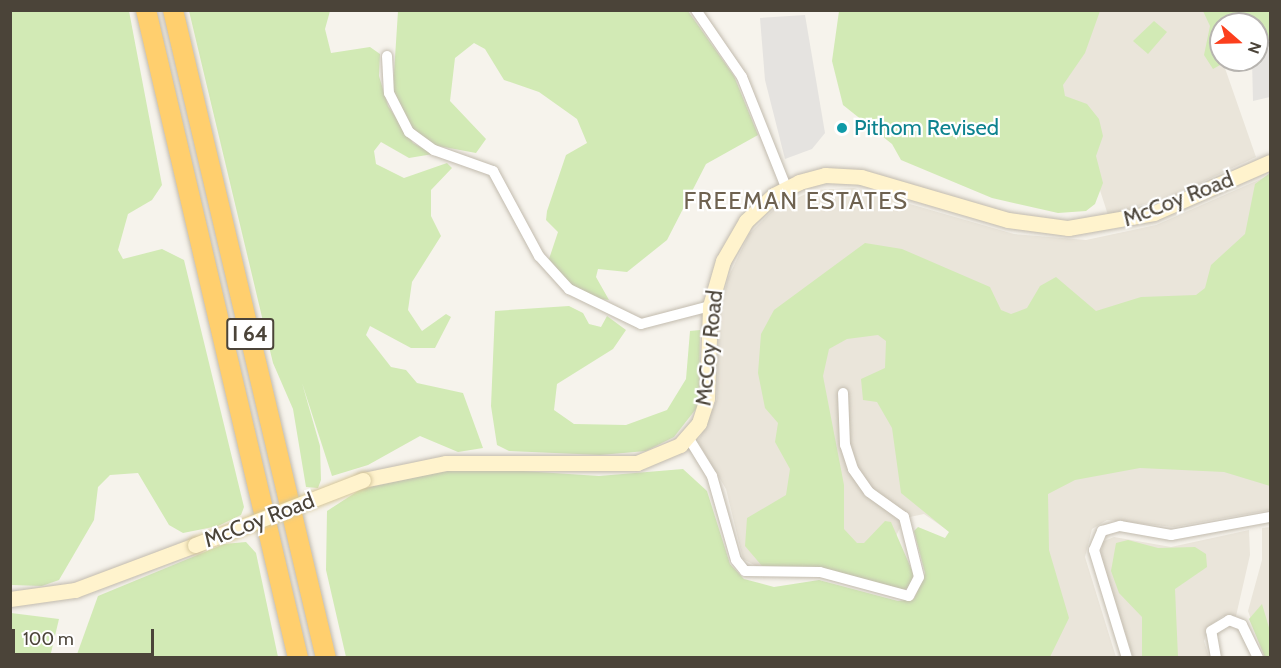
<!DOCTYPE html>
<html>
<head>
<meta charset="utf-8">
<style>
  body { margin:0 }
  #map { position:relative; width:1281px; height:668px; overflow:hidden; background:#f6f3ec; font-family:Cabin,sans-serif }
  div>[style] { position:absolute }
  .residential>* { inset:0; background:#eae5da }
  .green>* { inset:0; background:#d2eab5 }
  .parking>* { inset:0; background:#e5e3e0 }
  .roads { filter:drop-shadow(0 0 2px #c2bbae) drop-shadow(0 0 2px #c2bbae) }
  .street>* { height:10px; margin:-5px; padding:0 5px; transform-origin:5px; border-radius:5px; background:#fff }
  .secondary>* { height:15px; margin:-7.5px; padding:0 7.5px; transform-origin:7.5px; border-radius:7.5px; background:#fff3cd }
  .highway>* { height:20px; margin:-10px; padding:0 10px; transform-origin:10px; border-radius:10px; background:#ffcf6e }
  .bridges { filter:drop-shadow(0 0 2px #d6c79b) drop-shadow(0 0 2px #d6c79b) }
  .secondary-bridge>* { height:15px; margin:-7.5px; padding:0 7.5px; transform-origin:7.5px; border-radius:7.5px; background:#fff3cd }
  .dots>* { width:16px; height:16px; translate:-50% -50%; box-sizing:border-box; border:3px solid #fff; border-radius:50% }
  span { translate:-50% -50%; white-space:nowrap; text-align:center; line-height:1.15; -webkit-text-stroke:4.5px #fff; paint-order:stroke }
  .shield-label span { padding:2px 4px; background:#fff; border:2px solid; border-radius:4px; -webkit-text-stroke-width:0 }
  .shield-label { font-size:21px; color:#4b4439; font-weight:700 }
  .culture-label { font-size:22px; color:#0d838f }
  .left { translate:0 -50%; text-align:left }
  .street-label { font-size:22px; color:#4b4439 }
  .neighbourhood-label { font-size:24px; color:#6e6250; letter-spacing:1.5px }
  .frame { position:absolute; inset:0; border:12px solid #4b4439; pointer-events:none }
  .north { position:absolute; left:1209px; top:12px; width:60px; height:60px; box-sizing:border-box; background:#fff; border:2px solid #b7b4b0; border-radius:50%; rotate:110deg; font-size:16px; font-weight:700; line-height:24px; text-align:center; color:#4b4439 }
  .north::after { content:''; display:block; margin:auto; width:21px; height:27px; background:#fc3f1d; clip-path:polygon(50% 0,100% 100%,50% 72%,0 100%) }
  .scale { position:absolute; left:12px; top:629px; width:142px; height:27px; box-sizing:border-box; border:3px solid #4b4439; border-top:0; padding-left:8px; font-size:18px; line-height:21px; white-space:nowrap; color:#4b4439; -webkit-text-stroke:4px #fff; paint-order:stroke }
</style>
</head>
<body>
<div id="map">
  <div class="residential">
    <i style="clip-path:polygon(986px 10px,1205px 11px,1256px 157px,1172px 196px,1108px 215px,1086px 147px)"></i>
    <i style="clip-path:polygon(1270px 175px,1270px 510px,1174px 527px,1107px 520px,1092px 529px,1085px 557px,1116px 657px,1014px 657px,950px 532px,924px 514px,905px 518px,896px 536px,815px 564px,758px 567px,743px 559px,726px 489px,698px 442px,717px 399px,719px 317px,728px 278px,749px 234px,774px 209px,814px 190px,854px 188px,1014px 234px,1086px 240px,1156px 225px)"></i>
    <i style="clip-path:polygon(1270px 527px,1270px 657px,1264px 657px,1248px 611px,1262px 560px,1262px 528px)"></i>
    <i style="clip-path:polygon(1249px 530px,1250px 555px,1236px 616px,1223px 616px,1209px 626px,1204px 641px,1209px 657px,1133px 657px,1101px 557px,1102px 542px,1114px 537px,1171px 547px)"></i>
  </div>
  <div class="green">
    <i style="clip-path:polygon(10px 11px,129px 11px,162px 185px,152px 200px,128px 214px,118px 250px,123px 259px,162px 249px,184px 260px,244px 507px,241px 515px,218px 526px,183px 533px,169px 525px,138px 473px,110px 475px,98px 487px,94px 520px,59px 580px,42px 586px,11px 585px)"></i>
    <i style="clip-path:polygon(189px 11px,330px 11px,325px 29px,331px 53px,370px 47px,380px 54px,379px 76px,388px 106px,413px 143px,433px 154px,409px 158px,381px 142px,374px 151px,376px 164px,404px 178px,447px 163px,452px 168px,431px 190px,431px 216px,441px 236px,412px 282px,408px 310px,422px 331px,446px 314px,451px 317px,435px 348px,411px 348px,370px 326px,366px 335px,391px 367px,406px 370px,417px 383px,463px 393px,483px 448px,458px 452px,420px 436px,368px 465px,332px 476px,302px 383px,320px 446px,321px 480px,318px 488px,306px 487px,293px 409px,273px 363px)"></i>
    <i style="clip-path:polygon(398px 11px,688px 11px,734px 76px,758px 135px,706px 164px,667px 240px,627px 272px,598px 269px,596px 277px,609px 300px,593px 298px,569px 283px,549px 259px,558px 232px,546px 220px,547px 211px,566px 155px,587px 143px,577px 119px,539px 92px,504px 80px,485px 49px,474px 43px,455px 58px,450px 101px,486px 139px,476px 153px,433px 145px,407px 124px,393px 89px)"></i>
    <i style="clip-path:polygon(839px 11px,1100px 11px,1085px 53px,1063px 85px,1065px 96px,1087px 104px,1099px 119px,1103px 136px,1096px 156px,1103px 183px,1095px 204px,1086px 211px,1058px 213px,992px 198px,901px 160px,892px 144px,843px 105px,832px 61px)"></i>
    <i style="clip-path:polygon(1203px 11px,1270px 11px,1270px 42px,1257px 45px,1257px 24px,1221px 24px,1221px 60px,1229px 60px,1213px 69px,1204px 55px,1210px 26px)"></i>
    <i style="clip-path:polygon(1154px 21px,1167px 32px,1148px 54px,1133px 41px)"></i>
    <i style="clip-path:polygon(1270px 173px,1270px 486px,1224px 472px,1140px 468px,1075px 480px,1048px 494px,1049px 550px,1069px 618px,1050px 657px,346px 657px,326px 570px,327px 511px,361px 489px,440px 472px,477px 468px,599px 476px,683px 469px,707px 491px,730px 564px,744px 579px,774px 587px,819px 580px,898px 601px,914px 599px,925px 573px,914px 531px,918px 527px,945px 538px,949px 532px,901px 493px,892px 428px,877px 402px,863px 400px,861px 379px,885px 368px,886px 341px,878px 335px,847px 339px,829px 349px,823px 376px,844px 485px,844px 529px,857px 543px,864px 543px,885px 521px,891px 522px,914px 575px,908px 588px,898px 591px,829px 570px,762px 566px,745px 546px,747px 518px,786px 495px,790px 469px,775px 442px,778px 423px,765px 408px,758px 373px,761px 334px,774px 310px,865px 243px,902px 249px,990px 287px,1001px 310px,1011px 314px,1027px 308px,1040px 286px,1056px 277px,1096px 311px,1141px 297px,1196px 295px,1205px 288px,1211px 265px,1245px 234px,1255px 184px)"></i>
    <i style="clip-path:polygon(569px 306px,583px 313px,589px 324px,601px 327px,607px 316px,626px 330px,613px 349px,557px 384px,554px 410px,574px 424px,626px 425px,667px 410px,686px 379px,690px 331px,700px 330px,699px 405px,674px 437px,646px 451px,600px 455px,509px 451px,497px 445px,491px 406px,495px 311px)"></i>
    <i style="clip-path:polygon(1128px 540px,1158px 548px,1195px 547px,1206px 554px,1207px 567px,1175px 589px,1178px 657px,1142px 657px,1142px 617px,1119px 593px,1111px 571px,1116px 543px)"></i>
    <i style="clip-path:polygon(246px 542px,256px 553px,278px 657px,76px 657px,98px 596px,224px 544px)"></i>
    <i style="clip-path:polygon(1262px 604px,1270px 631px,1270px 657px,1265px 657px,1249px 619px)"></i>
    <i style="clip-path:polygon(11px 613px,59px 619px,50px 657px,11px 657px)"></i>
  </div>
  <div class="parking">
    <i style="clip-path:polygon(805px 15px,825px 133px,812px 149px,785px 159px,765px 80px,760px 18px)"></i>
    <i style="clip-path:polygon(1270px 48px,1270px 97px,1253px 101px,1252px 60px,1257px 60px,1257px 50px)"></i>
  </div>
  <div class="roads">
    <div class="street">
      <i style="left:696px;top:10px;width:81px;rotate:55.5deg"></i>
      <i style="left:742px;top:77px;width:118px;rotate:68.2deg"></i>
      <i style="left:387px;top:56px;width:37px;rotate:87deg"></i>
      <i style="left:389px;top:93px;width:44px;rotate:62.9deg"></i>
      <i style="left:409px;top:132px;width:31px;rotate:36deg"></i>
      <i style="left:434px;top:150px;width:63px;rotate:19.6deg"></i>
      <i style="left:493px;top:171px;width:97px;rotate:61.6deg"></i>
      <i style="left:539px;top:256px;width:45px;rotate:47.7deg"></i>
      <i style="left:569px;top:289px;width:80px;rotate:25.9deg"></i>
      <i style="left:641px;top:324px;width:71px;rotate:-14.6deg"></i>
      <i style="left:688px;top:437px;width:46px;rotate:58.4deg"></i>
      <i style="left:712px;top:476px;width:87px;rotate:74.1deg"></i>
      <i style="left:736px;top:560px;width:14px;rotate:51deg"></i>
      <i style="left:745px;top:571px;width:75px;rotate:0.8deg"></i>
      <i style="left:820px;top:572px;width:92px;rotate:15.1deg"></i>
      <i style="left:909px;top:596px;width:21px;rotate:-62deg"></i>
      <i style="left:919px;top:577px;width:62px;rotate:-104deg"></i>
      <i style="left:904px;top:517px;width:43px;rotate:-144.5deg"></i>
      <i style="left:869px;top:492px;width:28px;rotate:-125deg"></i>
      <i style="left:853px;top:469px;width:25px;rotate:-108deg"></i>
      <i style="left:845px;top:445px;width:52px;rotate:-92.2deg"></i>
      <i style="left:1127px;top:658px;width:113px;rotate:-107deg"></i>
      <i style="left:1094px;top:550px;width:21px;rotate:-67deg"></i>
      <i style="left:1102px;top:531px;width:19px;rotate:-16deg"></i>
      <i style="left:1120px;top:526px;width:52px;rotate:10deg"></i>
      <i style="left:1171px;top:535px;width:101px;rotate:-10.3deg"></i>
      <i style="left:1216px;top:658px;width:27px;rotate:-100deg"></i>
      <i style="left:1211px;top:631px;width:21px;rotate:-31deg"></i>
      <i style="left:1229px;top:620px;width:14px;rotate:21deg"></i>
      <i style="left:1242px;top:625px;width:37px;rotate:64deg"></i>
    </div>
    <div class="secondary">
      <i style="left:363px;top:480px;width:85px;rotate:-11.6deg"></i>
      <i style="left:446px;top:463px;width:191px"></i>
      <i style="left:637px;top:463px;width:47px;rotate:-22.7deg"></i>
      <i style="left:680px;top:445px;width:29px;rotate:-49deg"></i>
      <i style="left:699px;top:423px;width:26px;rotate:-72deg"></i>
      <i style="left:707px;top:398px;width:92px;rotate:-88.1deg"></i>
      <i style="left:710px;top:306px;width:47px;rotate:-73.9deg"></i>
      <i style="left:723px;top:261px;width:46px;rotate:-60.1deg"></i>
      <i style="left:746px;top:221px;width:38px;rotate:-43deg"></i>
      <i style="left:774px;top:195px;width:28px;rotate:-27deg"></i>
      <i style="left:799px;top:182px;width:27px;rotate:-15deg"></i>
      <i style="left:825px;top:175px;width:36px;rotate:3deg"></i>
      <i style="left:861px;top:177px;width:153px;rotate:16.3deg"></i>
      <i style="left:1008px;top:220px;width:61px;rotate:7.6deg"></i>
      <i style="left:1068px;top:228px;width:87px;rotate:-9.9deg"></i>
      <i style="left:1154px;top:213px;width:127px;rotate:-23.7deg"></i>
      <i style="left:10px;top:599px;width:66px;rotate:-7.9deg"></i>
      <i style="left:75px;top:590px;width:128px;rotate:-20.6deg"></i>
    </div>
    <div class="highway">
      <i style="left:146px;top:10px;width:666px;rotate:76.8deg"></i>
      <i style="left:173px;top:10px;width:666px;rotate:76.72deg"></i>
    </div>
  </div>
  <div class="bridges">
    <div class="secondary-bridge">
      <i style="left:195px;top:545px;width:180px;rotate:-21.2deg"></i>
    </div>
  </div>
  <div class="dots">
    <i style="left:842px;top:128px;background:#0f9aa8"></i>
  </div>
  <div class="shield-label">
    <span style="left:250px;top:334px">I 64</span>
  </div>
  <div class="culture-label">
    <span class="left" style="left:854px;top:128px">Pithom Revised</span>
  </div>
  <div class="street-label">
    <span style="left:1178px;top:199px;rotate:-21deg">McCoy Road</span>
    <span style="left:709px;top:348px;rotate:-84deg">McCoy Road</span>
    <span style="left:259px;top:520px;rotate:-21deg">McCoy Road</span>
  </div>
  <div class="neighbourhood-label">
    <span style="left:796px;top:201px">FREEMAN ESTATES</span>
  </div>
  <div class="frame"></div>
  <div class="north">N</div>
  <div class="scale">100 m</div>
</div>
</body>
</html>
